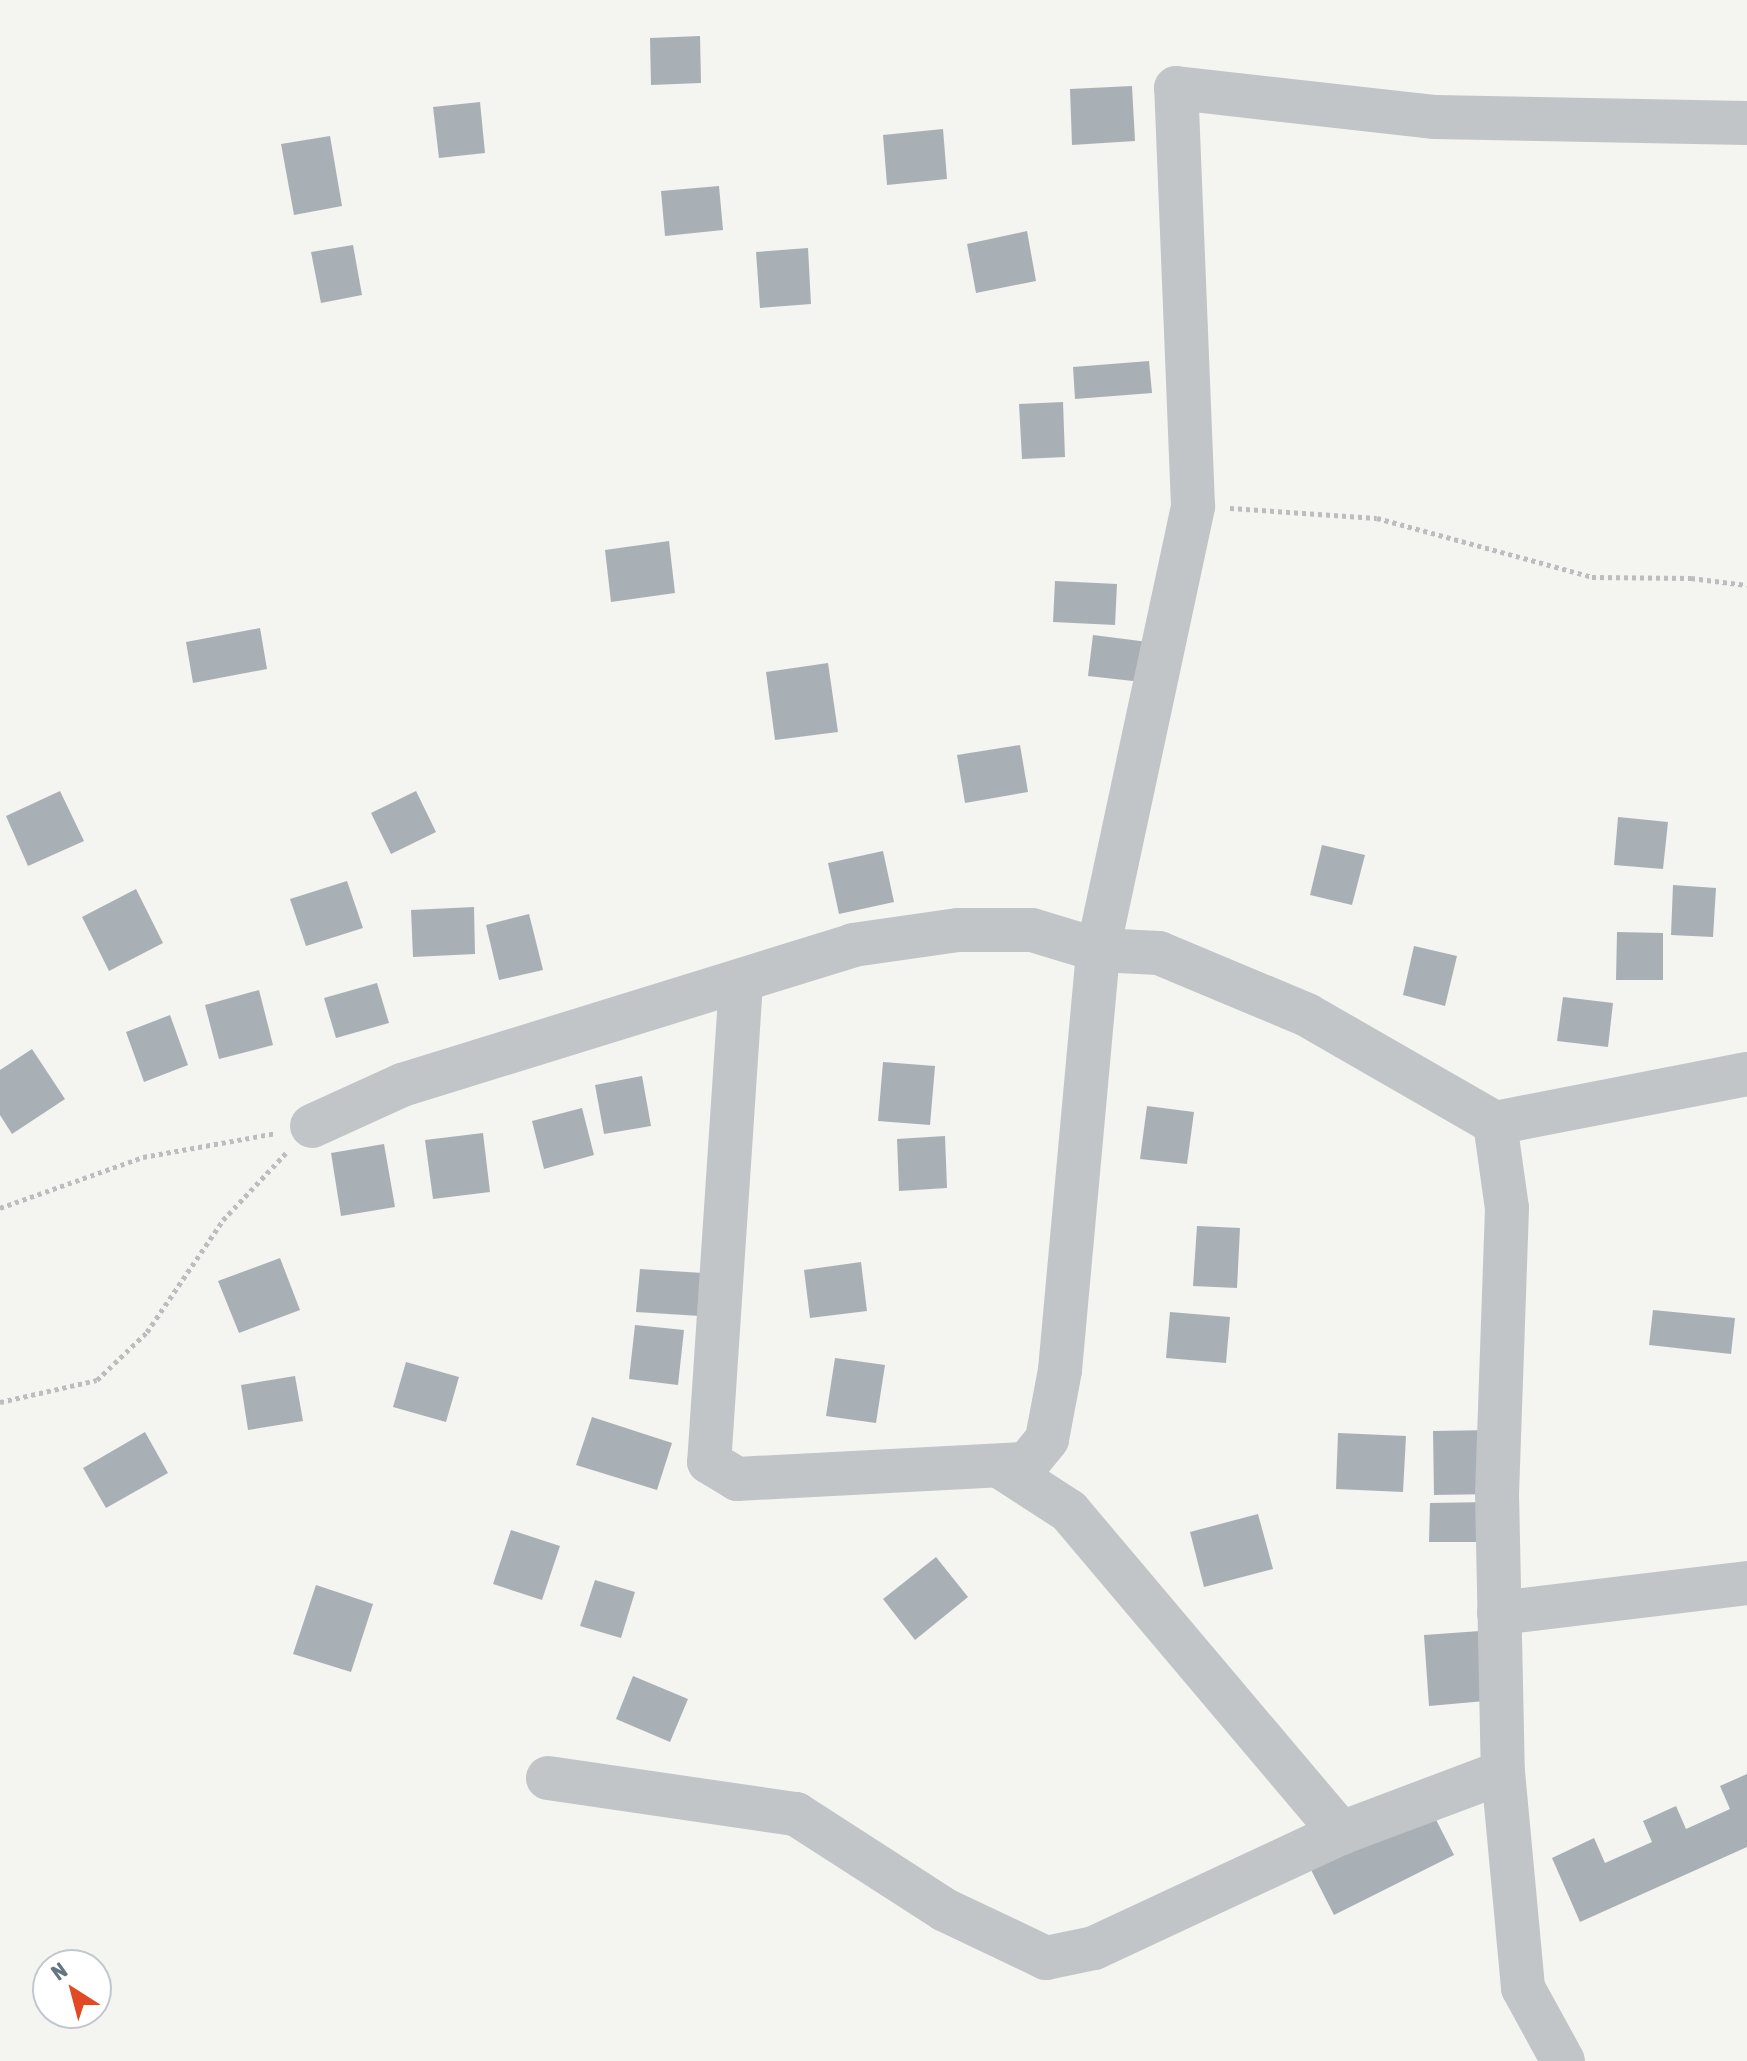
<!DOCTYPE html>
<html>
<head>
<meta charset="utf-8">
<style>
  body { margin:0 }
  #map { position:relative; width:1747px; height:2061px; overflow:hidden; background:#f4f4f0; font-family:"Asap Condensed",sans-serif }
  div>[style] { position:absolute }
  .building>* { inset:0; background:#a9b0b5 }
  .path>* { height:5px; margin-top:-2.5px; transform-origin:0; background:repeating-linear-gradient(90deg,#bbbdbf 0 4px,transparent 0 8px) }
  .minor>* { height:44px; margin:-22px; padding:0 22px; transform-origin:22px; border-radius:22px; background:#c1c5c8 }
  span { translate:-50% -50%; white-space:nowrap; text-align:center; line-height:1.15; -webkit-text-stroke:8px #fff; paint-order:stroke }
  .north { position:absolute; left:32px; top:1949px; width:80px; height:80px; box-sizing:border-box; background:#fff; border:2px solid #c1c8cd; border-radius:50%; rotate:324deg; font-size:22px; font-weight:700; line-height:32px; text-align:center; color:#637581 }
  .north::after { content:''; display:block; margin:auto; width:28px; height:36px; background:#e14a24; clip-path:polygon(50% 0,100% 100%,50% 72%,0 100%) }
</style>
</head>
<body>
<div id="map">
  <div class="building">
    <i style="clip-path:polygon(700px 36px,701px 83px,651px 85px,650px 38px)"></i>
    <i style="clip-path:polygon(1132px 86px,1135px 141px,1072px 145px,1070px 89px)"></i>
    <i style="clip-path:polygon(480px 102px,485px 153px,439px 158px,433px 107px)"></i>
    <i style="clip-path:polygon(943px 129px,947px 179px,887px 185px,883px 135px)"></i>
    <i style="clip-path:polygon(330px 136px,342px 206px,294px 215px,281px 144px)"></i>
    <i style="clip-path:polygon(719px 186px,723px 230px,665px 236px,661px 191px)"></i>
    <i style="clip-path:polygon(1027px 231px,1036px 281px,976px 293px,967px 244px)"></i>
    <i style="clip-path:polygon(353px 245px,362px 295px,321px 303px,311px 252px)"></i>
    <i style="clip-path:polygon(808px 248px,811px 304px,760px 308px,756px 252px)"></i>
    <i style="clip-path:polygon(1149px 361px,1152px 393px,1075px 399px,1073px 367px)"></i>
    <i style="clip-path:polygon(1063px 402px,1065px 457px,1022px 459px,1019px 404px)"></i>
    <i style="clip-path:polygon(669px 541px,675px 593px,611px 602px,605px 550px)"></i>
    <i style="clip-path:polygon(1055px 581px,1117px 584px,1115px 625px,1053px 622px)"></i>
    <i style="clip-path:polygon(260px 628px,267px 669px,193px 683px,186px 642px)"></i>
    <i style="clip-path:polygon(1093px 635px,1148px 642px,1142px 682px,1088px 676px)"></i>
    <i style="clip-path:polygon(828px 663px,838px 732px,775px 740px,766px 672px)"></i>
    <i style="clip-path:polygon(1020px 745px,1028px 792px,965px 803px,957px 755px)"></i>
    <i style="clip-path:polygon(60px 791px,84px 841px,28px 866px,6px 816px)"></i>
    <i style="clip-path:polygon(416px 791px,436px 832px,391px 854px,371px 813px)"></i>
    <i style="clip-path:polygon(1618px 817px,1668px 822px,1663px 869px,1614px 865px)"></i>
    <i style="clip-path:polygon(1322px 845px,1365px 855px,1352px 905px,1310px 895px)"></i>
    <i style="clip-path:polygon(883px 851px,894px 902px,839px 914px,828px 863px)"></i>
    <i style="clip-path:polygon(347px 881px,363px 928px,306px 946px,290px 899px)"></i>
    <i style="clip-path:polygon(1673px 885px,1716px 888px,1713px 937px,1671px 935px)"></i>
    <i style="clip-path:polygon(136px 889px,163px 943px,109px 971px,82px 917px)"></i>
    <i style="clip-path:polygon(474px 907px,475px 954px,413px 957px,411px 910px)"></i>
    <i style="clip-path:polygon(529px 914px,543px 970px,499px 980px,486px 925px)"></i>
    <i style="clip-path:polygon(1617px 932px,1663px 933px,1663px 980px,1616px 980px)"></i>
    <i style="clip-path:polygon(1414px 946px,1457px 956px,1445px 1006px,1403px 995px)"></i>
    <i style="clip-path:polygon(377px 983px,389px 1023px,336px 1038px,324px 998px)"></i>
    <i style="clip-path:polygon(259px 990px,273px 1045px,219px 1059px,205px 1005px)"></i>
    <i style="clip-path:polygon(1563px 997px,1613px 1003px,1608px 1047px,1557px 1041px)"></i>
    <i style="clip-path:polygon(170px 1015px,188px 1065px,144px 1082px,126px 1032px)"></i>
    <i style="clip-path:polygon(32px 1049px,65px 1099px,12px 1134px,0 1115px,0 1070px)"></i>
    <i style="clip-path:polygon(883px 1062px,935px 1066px,930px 1125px,878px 1121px)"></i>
    <i style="clip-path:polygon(642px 1076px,651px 1126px,604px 1134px,595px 1085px)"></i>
    <i style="clip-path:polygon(1147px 1106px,1194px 1112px,1187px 1164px,1140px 1159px)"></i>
    <i style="clip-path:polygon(582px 1108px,594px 1155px,544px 1169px,532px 1121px)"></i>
    <i style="clip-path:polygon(483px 1133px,490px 1192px,433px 1199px,425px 1140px)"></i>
    <i style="clip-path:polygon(945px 1136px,947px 1188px,899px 1191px,897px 1139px)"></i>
    <i style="clip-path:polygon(384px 1144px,395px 1207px,341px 1216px,331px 1153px)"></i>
    <i style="clip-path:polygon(1197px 1226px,1240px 1228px,1237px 1288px,1193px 1286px)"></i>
    <i style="clip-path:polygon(280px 1258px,300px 1310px,239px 1333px,218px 1281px)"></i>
    <i style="clip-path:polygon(861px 1262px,867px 1311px,810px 1318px,804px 1270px)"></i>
    <i style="clip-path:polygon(640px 1269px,703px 1273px,700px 1316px,636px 1312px)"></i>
    <i style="clip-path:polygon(1653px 1310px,1735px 1318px,1731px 1354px,1649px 1345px)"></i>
    <i style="clip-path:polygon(1170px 1312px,1230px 1317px,1226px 1363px,1166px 1358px)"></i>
    <i style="clip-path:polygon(635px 1325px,684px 1330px,678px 1385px,629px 1379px)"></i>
    <i style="clip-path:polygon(835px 1358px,885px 1365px,876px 1423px,826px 1416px)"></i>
    <i style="clip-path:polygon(406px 1362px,459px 1377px,446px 1422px,393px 1407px)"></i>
    <i style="clip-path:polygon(295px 1376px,303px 1421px,248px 1430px,241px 1385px)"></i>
    <i style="clip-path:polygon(592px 1417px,672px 1443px,657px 1490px,576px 1465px)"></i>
    <i style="clip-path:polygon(1493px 1430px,1494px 1494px,1434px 1495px,1433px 1431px)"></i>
    <i style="clip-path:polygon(145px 1432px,168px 1473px,106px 1508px,83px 1468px)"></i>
    <i style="clip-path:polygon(1338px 1433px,1406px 1436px,1403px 1492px,1336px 1489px)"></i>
    <i style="clip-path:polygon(1489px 1502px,1489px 1542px,1429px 1542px,1430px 1503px)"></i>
    <i style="clip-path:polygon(1258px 1514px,1273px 1569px,1204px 1587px,1190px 1532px)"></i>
    <i style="clip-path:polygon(511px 1530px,560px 1546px,542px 1600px,493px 1584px)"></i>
    <i style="clip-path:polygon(936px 1557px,968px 1597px,915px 1640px,883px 1599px)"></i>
    <i style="clip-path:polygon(595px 1580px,635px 1592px,621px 1638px,580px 1626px)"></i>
    <i style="clip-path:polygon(316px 1585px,373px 1604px,351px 1672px,293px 1654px)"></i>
    <i style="clip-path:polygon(1480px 1631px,1485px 1701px,1429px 1706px,1424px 1635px)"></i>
    <i style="clip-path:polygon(633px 1676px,688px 1699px,670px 1742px,616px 1719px)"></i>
    <i style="clip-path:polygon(1747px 1774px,1747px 1847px,1580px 1922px,1552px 1858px,1594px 1838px,1605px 1863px,1652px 1842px,1643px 1821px,1676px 1806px,1686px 1829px,1730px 1809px,1720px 1786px)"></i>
    <i style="clip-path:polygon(1428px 1804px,1454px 1855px,1334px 1915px,1308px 1864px)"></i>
  </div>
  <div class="path">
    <i style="left:1230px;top:508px;width:147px;rotate:3.9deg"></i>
    <i style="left:1377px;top:518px;width:223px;rotate:15.3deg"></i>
    <i style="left:1592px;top:577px;width:99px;rotate:0.6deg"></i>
    <i style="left:1691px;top:578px;width:56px;rotate:7.1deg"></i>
    <i style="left:0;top:1208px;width:152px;rotate:-19.6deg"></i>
    <i style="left:143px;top:1157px;width:135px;rotate:-10.2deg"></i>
    <i style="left:0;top:1402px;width:99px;rotate:-12.8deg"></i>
    <i style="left:97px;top:1380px;width:69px;rotate:-43.8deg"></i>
    <i style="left:147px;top:1332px;width:135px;rotate:-55.8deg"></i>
    <i style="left:223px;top:1220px;width:92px;rotate:-46.8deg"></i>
  </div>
  <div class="minor">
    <i style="left:741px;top:983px;width:480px;rotate:93.8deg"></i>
    <i style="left:709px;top:1462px;width:33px;rotate:31deg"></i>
    <i style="left:737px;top:1479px;width:290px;rotate:-3deg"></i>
    <i style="left:1027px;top:1464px;width:32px;rotate:-51deg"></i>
    <i style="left:1047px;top:1439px;width:70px;rotate:-79.3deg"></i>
    <i style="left:1060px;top:1370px;width:422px;rotate:-84.8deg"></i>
    <i style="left:1098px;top:950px;width:454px;rotate:-77.9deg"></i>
    <i style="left:1193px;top:506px;width:418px;rotate:-92.3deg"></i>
    <i style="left:1176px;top:88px;width:261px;rotate:6.4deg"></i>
    <i style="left:1435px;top:117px;width:312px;rotate:1.1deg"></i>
    <i style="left:1495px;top:1123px;width:257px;rotate:-11deg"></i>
    <i style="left:312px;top:1126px;width:99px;rotate:-24.5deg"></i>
    <i style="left:402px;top:1085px;width:472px;rotate:-17.2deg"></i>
    <i style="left:853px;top:945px;width:106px;rotate:-8.1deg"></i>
    <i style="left:958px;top:930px;width:74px"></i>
    <i style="left:1032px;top:930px;width:69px;rotate:16.9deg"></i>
    <i style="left:1098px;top:950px;width:61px;rotate:2.8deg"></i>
    <i style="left:1159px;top:953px;width:160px;rotate:22.7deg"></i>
    <i style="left:1307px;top:1015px;width:217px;rotate:29.9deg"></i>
    <i style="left:1495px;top:1123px;width:86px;rotate:82deg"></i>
    <i style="left:1507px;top:1208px;width:285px;rotate:92deg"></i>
    <i style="left:1497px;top:1493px;width:279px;rotate:88.8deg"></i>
    <i style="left:1503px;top:1772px;width:217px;rotate:84.7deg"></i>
    <i style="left:1523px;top:1988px;width:83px;rotate:61.3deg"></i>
    <i style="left:1004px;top:1469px;width:77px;rotate:32.9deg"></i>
    <i style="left:1069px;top:1511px;width:422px;rotate:49.8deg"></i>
    <i style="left:1499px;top:1613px;width:250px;rotate:-6.9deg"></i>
    <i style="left:548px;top:1778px;width:251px;rotate:8.3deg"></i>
    <i style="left:796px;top:1814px;width:177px;rotate:32.8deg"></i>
    <i style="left:945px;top:1910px;width:112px;rotate:25.4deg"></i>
    <i style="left:1046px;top:1958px;width:49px;rotate:-11.8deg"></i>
    <i style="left:1094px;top:1948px;width:272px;rotate:-25deg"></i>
    <i style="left:1341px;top:1833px;width:173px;rotate:-20.6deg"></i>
  </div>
  <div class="north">N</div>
</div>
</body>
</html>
